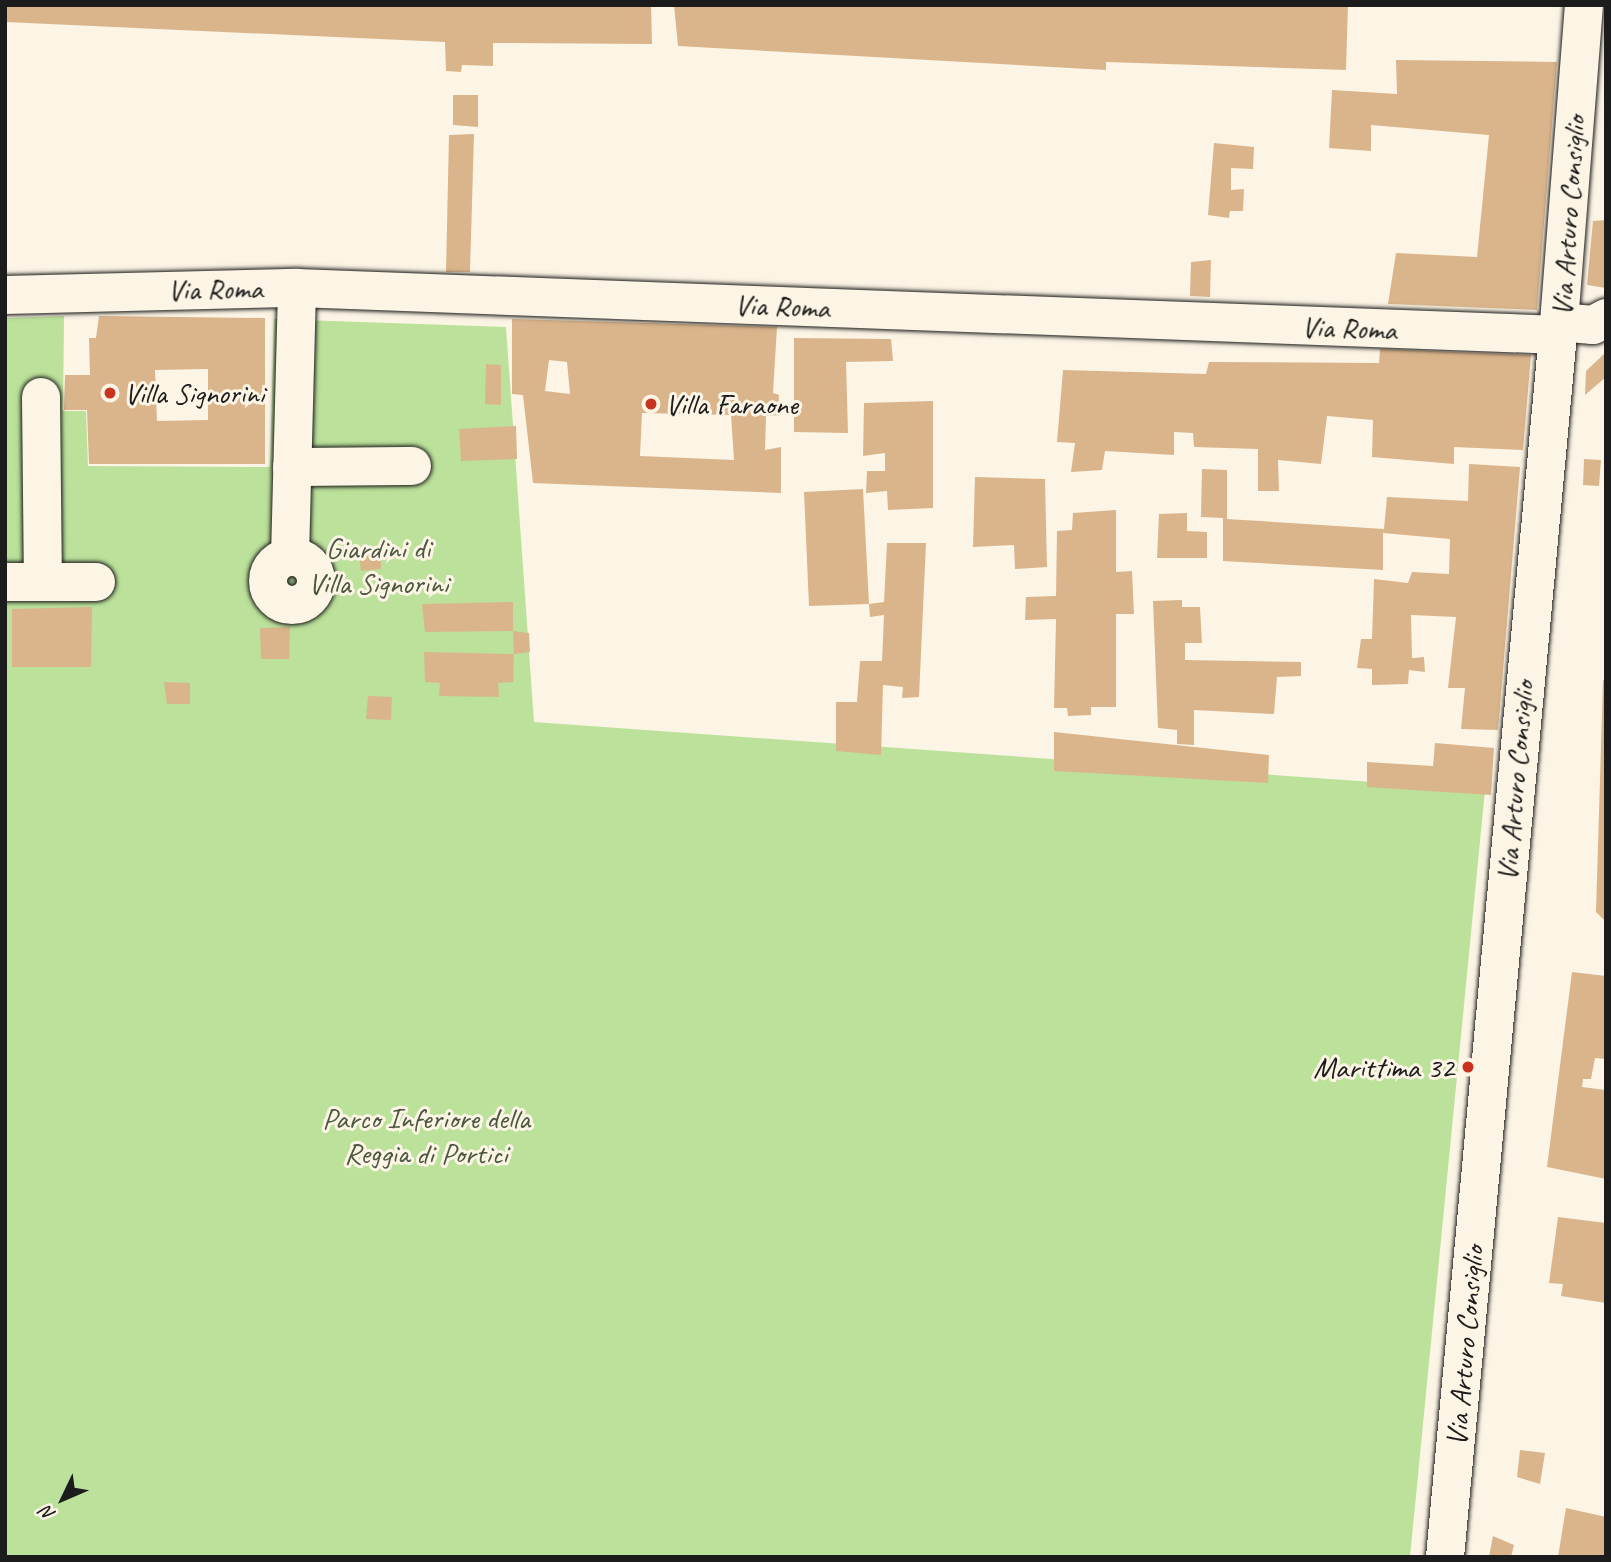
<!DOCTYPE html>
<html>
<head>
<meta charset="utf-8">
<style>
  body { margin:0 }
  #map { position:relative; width:1611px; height:1562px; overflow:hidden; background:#fcf5e5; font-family:Caveat,sans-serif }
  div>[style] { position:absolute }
  .green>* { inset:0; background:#bbe19b }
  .building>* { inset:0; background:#dab58c }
  .roads { filter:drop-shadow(0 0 2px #1c1c1c) drop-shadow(0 0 2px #1c1c1c) }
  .minor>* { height:38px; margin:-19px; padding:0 19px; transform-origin:19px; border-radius:19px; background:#fcf5e5 }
  .minor>.ring { margin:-19px; padding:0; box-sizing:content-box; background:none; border:38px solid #fcf5e5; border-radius:50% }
  .major>* { height:38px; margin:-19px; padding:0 19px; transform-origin:19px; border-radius:19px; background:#fcf5e5 }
  .dots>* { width:19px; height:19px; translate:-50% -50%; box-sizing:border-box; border:4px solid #fcf5e5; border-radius:50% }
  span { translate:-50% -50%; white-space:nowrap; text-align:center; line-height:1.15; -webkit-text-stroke:6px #fcf5e5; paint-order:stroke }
  .street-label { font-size:30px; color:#1c1c1c }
  .poi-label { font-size:30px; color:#1c1c1c }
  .left { translate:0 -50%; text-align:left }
  .right { translate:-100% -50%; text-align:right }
  .park-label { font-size:30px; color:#4c5742 }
  .frame { position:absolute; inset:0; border:7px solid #1c1c1c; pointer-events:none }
  .north { position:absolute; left:28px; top:1464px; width:70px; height:70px; -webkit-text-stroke:5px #fcf5e5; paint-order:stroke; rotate:226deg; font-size:19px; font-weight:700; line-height:28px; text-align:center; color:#1c1c1c }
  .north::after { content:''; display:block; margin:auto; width:24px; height:32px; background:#1c1c1c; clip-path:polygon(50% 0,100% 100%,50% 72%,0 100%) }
</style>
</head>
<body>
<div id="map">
  <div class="green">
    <i style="clip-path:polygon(64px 316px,63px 411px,86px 411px,88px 466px,270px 467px,274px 319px,506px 327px,534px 722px,1485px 790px,1410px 1557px,5px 1557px,5px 318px)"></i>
  </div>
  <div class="building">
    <i style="clip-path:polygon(5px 5px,651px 5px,652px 44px,493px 43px,493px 66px,462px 65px,461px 72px,446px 71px,445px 42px,5px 22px)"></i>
    <i style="clip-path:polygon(674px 5px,1348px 5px,1346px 70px,1106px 62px,1106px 70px,678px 46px)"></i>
    <i style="clip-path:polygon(1396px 60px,1557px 62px,1537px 310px,1388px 304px,1396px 253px,1477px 257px,1489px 135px,1371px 125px,1371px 151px,1329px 148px,1332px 90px,1397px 94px)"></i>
    <i style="clip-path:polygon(453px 95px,478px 95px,478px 127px,453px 125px)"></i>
    <i style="clip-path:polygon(474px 134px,470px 272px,446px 272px,449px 135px)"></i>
    <i style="clip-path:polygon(1214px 143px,1254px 147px,1253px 169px,1231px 168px,1231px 190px,1244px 189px,1243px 211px,1230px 211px,1229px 218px,1208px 215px)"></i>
    <i style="clip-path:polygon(1606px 220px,1606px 288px,1587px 285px,1593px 221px)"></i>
    <i style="clip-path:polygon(1211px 260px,1210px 297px,1190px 296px,1191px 262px)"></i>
    <i style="clip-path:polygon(evenodd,99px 316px,265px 318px,265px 464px,89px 464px,87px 410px,64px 410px,65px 375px,90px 375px,89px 338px,96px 338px,99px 316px,208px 369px,208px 420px,157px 421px,155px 370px,208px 369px)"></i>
    <i style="clip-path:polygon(evenodd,512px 319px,777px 327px,773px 393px,779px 395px,778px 415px,766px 416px,765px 450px,781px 447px,781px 493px,533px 483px,523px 395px,512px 394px,512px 319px,549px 360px,567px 362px,570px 394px,545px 391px,549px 360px,512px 319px,642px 413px,731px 415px,734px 460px,640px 456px,642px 413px)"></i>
    <i style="clip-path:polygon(794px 338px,891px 339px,893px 361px,846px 362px,848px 433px,794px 432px)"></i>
    <i style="clip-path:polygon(1380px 349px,1531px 355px,1523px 450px,1454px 447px,1454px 464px,1372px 457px,1373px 420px,1327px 416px,1321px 464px,1278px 460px,1279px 491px,1258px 491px,1258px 449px,1194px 447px,1193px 433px,1174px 432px,1174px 455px,1105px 451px,1102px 470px,1071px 472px,1075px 443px,1057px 442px,1063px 370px,1206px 374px,1209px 362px,1379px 363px)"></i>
    <i style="clip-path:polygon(1606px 352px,1606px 377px,1585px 395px,1586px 371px)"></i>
    <i style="clip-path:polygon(486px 364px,501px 365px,501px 405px,485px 404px)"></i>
    <i style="clip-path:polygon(933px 401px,933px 508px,888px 510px,887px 491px,866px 493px,867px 471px,885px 471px,885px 453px,863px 456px,864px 403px)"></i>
    <i style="clip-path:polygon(516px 426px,517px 459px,461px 461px,459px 429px)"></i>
    <i style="clip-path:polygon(1584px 459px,1601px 460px,1599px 486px,1583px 485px)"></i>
    <i style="clip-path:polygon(1469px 464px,1520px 467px,1498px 730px,1461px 729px,1465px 688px,1448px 688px,1456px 617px,1411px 615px,1412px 658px,1424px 657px,1425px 672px,1409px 670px,1408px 684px,1372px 685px,1372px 669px,1357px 668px,1361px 639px,1372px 639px,1374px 579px,1408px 583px,1412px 572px,1449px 574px,1450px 539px,1383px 533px,1383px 570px,1223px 561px,1223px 518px,1201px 517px,1202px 469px,1227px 470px,1227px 519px,1384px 529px,1387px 497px,1468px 501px)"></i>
    <i style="clip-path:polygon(975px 477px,1045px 479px,1047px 567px,1015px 569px,1014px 545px,973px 547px)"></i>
    <i style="clip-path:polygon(863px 489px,869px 604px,884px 602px,887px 543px,926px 543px,919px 697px,902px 698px,903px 687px,883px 685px,881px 755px,836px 751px,836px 702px,857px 702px,860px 661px,882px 661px,884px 615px,870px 617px,869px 604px,809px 606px,804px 492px)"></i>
    <i style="clip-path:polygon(1116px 510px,1116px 572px,1132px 571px,1134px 614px,1116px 614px,1116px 707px,1091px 707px,1091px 715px,1068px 716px,1067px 708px,1054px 708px,1056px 619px,1025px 620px,1026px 597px,1056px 596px,1057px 531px,1072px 530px,1073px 513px)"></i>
    <i style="clip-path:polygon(1187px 513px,1187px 531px,1207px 532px,1207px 558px,1157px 558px,1159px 514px)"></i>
    <i style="clip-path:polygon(381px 553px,381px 569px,361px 571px,359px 554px)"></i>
    <i style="clip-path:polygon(1182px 600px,1182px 607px,1200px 607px,1202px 643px,1185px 643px,1185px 660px,1301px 662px,1301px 676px,1277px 677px,1274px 714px,1194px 710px,1194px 745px,1177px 744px,1177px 730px,1158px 728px,1153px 601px)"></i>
    <i style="clip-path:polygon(513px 602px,513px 631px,425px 632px,422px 604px)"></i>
    <i style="clip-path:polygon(92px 607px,91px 667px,12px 667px,12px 609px)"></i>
    <i style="clip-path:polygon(290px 627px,289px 659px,261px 659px,260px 628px)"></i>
    <i style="clip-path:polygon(513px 631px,529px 633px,530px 652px,514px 654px)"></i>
    <i style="clip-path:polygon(424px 652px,514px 654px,513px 682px,498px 683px,499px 697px,439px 696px,440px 683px,425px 682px)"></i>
    <i style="clip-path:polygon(1603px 680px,1606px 680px,1606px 922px,1596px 912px)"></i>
    <i style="clip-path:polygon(164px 682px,190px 683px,190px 704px,167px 704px)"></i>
    <i style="clip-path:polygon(368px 696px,392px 697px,391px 720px,366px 719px)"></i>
    <i style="clip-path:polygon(1054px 732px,1269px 755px,1268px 783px,1054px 771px)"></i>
    <i style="clip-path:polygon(1435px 743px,1494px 748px,1491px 795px,1367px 787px,1367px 762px,1433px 766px)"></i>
    <i style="clip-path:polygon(1572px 972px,1606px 976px,1606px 1059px,1595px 1058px,1591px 1079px,1583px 1079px,1582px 1087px,1606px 1090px,1606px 1179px,1547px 1167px)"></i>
    <i style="clip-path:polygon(1558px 1217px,1606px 1223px,1606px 1303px,1561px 1296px,1563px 1284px,1549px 1283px)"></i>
    <i style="clip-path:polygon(1520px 1450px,1545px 1453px,1540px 1484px,1517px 1477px)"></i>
    <i style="clip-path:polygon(1566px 1508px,1606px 1517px,1606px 1557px,1558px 1557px)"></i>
    <i style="clip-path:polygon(1493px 1536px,1514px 1545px,1511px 1557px,1489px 1557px)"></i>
  </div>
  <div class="roads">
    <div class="minor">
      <i style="left:1559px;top:322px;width:34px;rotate:5deg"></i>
      <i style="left:1593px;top:325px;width:15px;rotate:-28deg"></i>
      <i style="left:41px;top:397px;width:185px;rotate:89.4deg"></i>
      <i style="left:292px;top:467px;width:120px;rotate:-0.5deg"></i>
      <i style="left:290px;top:557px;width:269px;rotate:-88.5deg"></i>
      <i class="ring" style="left:268px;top:557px;width:10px;height:10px"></i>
      <i style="left:5px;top:582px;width:91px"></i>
      <i style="left:1445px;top:1557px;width:1227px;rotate:-84.72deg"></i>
    </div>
    <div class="major">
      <i style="left:5px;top:295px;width:292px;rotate:-1.4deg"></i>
      <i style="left:297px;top:288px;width:1262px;rotate:2.13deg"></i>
      <i style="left:1558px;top:335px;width:331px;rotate:-85.5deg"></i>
    </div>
  </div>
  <div class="dots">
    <i style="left:110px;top:393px;background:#c8321e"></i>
    <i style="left:651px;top:404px;background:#c8321e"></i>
    <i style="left:1468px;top:1067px;background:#c8321e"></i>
  </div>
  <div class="street-label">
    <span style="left:1568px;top:216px;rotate:-86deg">Via Arturo Consiglio</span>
    <span style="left:215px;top:289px;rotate:-1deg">Via Roma</span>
    <span style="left:782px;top:306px;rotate:2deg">Via Roma</span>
    <span style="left:1349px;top:328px;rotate:2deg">Via Roma</span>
    <span style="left:1515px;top:781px;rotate:-85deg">Via Arturo Consiglio</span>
    <span style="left:1465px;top:1346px;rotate:-85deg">Via Arturo Consiglio</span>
  </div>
  <div class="poi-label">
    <span class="left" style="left:124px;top:393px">Villa Signorini</span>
    <span class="left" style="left:665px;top:404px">Villa Faraone</span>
    <span class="right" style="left:1454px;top:1067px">Marittima 32</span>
  </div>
  <div class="park-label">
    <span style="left:378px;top:565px">Giardini di<br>Villa Signorini</span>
    <span style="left:426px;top:1135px">Parco Inferiore della<br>Reggia di Portici</span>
  </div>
  <div class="frame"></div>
  <div class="north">N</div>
</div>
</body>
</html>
